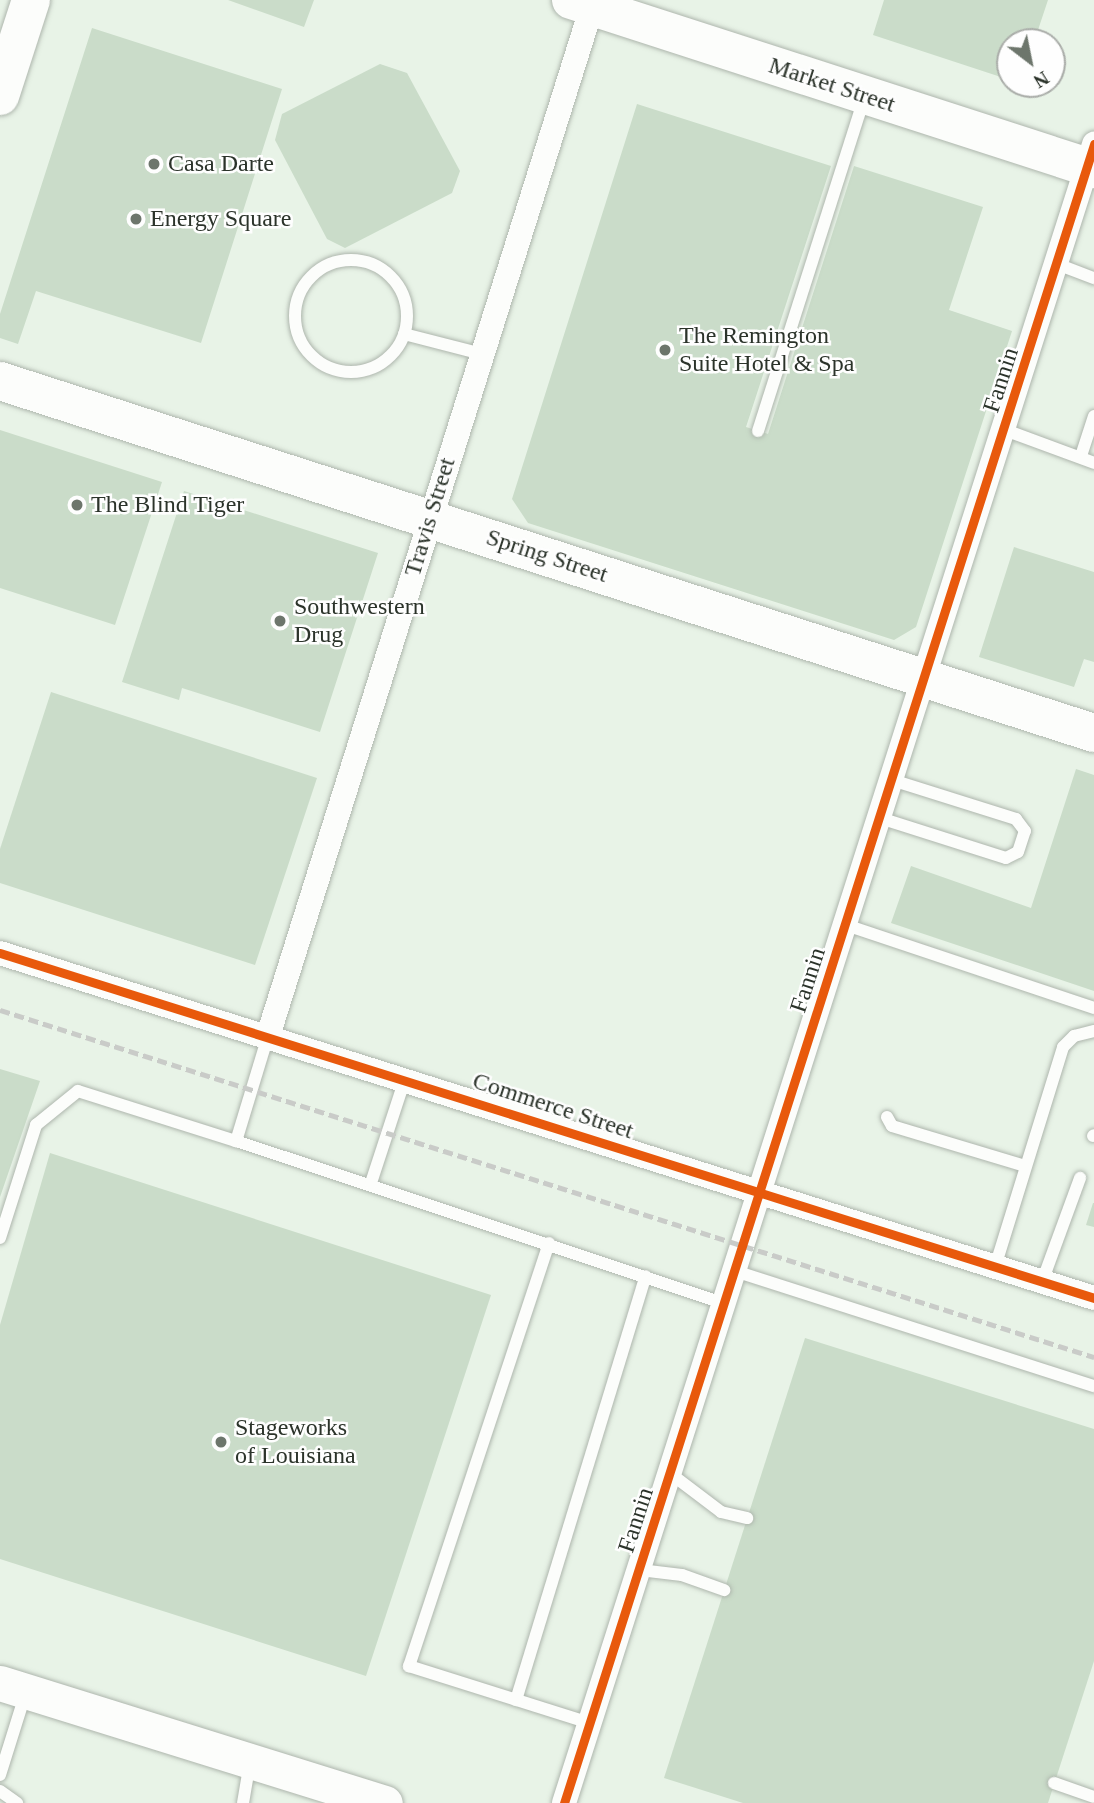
<!DOCTYPE html>
<html>
<head>
<meta charset="utf-8">
<style>
  body { margin:0 }
  #map { position:relative; width:1094px; height:1803px; overflow:hidden; background:#e8f3e7; font-family:Georgia,serif }
  div>[style] { position:absolute }
  .building>* { inset:0; background:#cadcc9 }
  .roads { filter:drop-shadow(0 0 2px #aeb6ad) drop-shadow(0 0 2px #aeb6ad) }
  .service>* { height:12px; margin:-6px; padding:0 6px; transform-origin:6px; border-radius:6px; background:#fcfdfb }
  .service>.ring { margin:-6px; padding:0; box-sizing:content-box; background:none; border:12px solid #fcfdfb; border-radius:50% }
  .minor>* { height:24px; margin:-12px; padding:0 12px; transform-origin:12px; border-radius:12px; background:#fcfdfb }
  .secondary>* { height:35px; margin:-17.5px; padding:0 17.5px; transform-origin:17.5px; border-radius:17.5px; background:#fcfdfb }
  .primary>* { height:38px; margin:-19px; padding:0 19px; transform-origin:19px; border-radius:19px; background:#fcfdfb }
  .rail>* { height:5px; margin-top:-2.5px; transform-origin:0; background:repeating-linear-gradient(90deg,#c9cbc8 0 10px,transparent 0 15px) }
  .cycleway>* { height:9px; margin:-4.5px; padding:0 4.5px; transform-origin:4.5px; border-radius:4.5px; background:#e8590c }
  .dots>* { width:19px; height:19px; translate:-50% -50%; box-sizing:border-box; border:4px solid #fefefe; border-radius:50% }
  span { translate:-50% -50%; white-space:nowrap; text-align:center; line-height:1.15; -webkit-text-stroke:5px #fefefe; paint-order:stroke }
  .street-label { font-size:24px; color:#2b332a }
  .poi-label { font-size:24px; color:#2b332a }
  .left { translate:0 -50%; text-align:left }
  .north { position:absolute; left:996px; top:28px; width:70px; height:70px; box-sizing:border-box; background:#fefefe; border:2px solid #aaada9; border-radius:50%; rotate:148deg; font-size:19px; font-weight:700; line-height:28px; text-align:center; color:#2b332a }
  .north::after { content:''; display:block; margin:auto; width:24px; height:32px; background:#6d766c; clip-path:polygon(50% 0,100% 100%,50% 72%,0 100%) }
</style>
</head>
<body>
<div id="map">
  <div class="building">
    <i style="clip-path:polygon(228px 0,314px 0,304px 27px)"></i>
    <i style="clip-path:polygon(884px 0,1048px 0,1034px 42px,1010px 42px,1010px 80px,873px 35px)"></i>
    <i style="clip-path:polygon(92px 28px,282px 89px,201px 343px,36px 291px,18px 344px,0 338px,0 314px)"></i>
    <i style="clip-path:polygon(380px 64px,407px 73px,460px 171px,452px 193px,345px 248px,327px 239px,275px 140px,282px 114px)"></i>
    <i style="clip-path:polygon(637px 104px,831px 166px,746px 427px,768px 434px,854px 166px,983px 207px,949px 310px,1012px 331px,916px 627px,894px 640px,528px 523px,512px 499px)"></i>
    <i style="clip-path:polygon(0 430px,162px 482px,115px 625px,0 588px)"></i>
    <i style="clip-path:polygon(184px 491px,378px 553px,320px 732px,182px 688px,179px 700px,122px 682px)"></i>
    <i style="clip-path:polygon(1014px 547px,1094px 572px,1094px 662px,1084px 659px,1074px 687px,979px 657px)"></i>
    <i style="clip-path:polygon(51px 692px,317px 778px,255px 965px,0 883px,0 849px)"></i>
    <i style="clip-path:polygon(1076px 769px,1094px 775px,1094px 991px,891px 923px,911px 866px,1031px 908px)"></i>
    <i style="clip-path:polygon(0 1069px,40px 1081px,0 1197px)"></i>
    <i style="clip-path:polygon(50px 1153px,491px 1295px,366px 1676px,0 1559px,0 1325px)"></i>
    <i style="clip-path:polygon(1093px 1203px,1094px 1203px,1094px 1227px,1086px 1225px)"></i>
    <i style="clip-path:polygon(805px 1338px,1094px 1429px,1094px 1661px,1048px 1803px,743px 1803px,664px 1778px)"></i>
  </div>
  <div class="roads">
    <div class="service">
      <i class="ring" style="left:295px;top:260px;width:100px;height:100px"></i>
      <i style="left:1057px;top:264px;width:40px;rotate:21deg"></i>
      <i style="left:404px;top:334px;width:81px;rotate:14.4deg"></i>
      <i style="left:1005px;top:430px;width:95px;rotate:20.3deg"></i>
      <i style="left:758px;top:431px;width:349px;rotate:-72.3deg"></i>
      <i style="left:1081px;top:456px;width:42px;rotate:-72deg"></i>
      <i style="left:880px;top:818px;width:132px;rotate:17.6deg"></i>
      <i style="left:1006px;top:858px;width:13px;rotate:-27deg"></i>
      <i style="left:1018px;top:852px;width:22px;rotate:-72deg"></i>
      <i style="left:1025px;top:831px;width:15px;rotate:-127deg"></i>
      <i style="left:1016px;top:819px;width:130px;rotate:-162.5deg"></i>
      <i style="left:846px;top:925px;width:262px;rotate:18.5deg"></i>
      <i style="left:268px;top:1036px;width:110px;rotate:106.9deg"></i>
      <i style="left:236px;top:1141px;width:515px;rotate:18.43deg"></i>
      <i style="left:887px;top:1117px;width:10px;rotate:61deg"></i>
      <i style="left:892px;top:1126px;width:139px;rotate:16.7deg"></i>
      <i style="left:1093px;top:1136px;width:1px;rotate:-45deg"></i>
      <i style="left:371px;top:1183px;width:109px;rotate:-71.9deg"></i>
      <i style="left:0;top:1238px;width:119px;rotate:-72.3deg"></i>
      <i style="left:36px;top:1125px;width:54px;rotate:-39deg"></i>
      <i style="left:78px;top:1091px;width:166px;rotate:17.6deg"></i>
      <i style="left:549px;top:1243px;width:446px;rotate:108.3deg"></i>
      <i style="left:409px;top:1666px;width:190px;rotate:17.5deg"></i>
      <i style="left:995px;top:1267px;width:230px;rotate:-72.8deg"></i>
      <i style="left:1063px;top:1047px;width:16px;rotate:-45deg"></i>
      <i style="left:1074px;top:1036px;width:21px;rotate:-14deg"></i>
      <i style="left:735px;top:1271px;width:377px;rotate:17.8deg"></i>
      <i style="left:1042px;top:1282px;width:111px;rotate:-69.9deg"></i>
      <i style="left:671px;top:1474px;width:63px;rotate:37.2deg"></i>
      <i style="left:721px;top:1512px;width:27px;rotate:13deg"></i>
      <i style="left:640px;top:1570px;width:42px;rotate:6.8deg"></i>
      <i style="left:682px;top:1575px;width:45px;rotate:19.7deg"></i>
      <i style="left:516px;top:1700px;width:443px;rotate:-73deg"></i>
      <i style="left:0;top:1775px;width:87px;rotate:-72.6deg"></i>
      <i style="left:1054px;top:1783px;width:42px;rotate:19.3deg"></i>
      <i style="left:0;top:1791px;width:21px;rotate:35deg"></i>
      <i style="left:243px;top:1803px;width:42px;rotate:-80.3deg"></i>
    </div>
    <div class="minor">
      <i style="left:0;top:953px;width:1147px;rotate:17.5deg"></i>
      <i style="left:268px;top:1036px;width:1086px;rotate:-72.53deg"></i>
      <i style="left:564px;top:1803px;width:1742px;rotate:-72.28deg"></i>
    </div>
    <div class="secondary">
      <i style="left:0;top:1683px;width:403px;rotate:17.3deg"></i>
    </div>
    <div class="primary">
      <i style="left:571px;top:0;width:550px;rotate:17.91deg"></i>
      <i style="left:0;top:96px;width:101px;rotate:-72.1deg"></i>
      <i style="left:0;top:381px;width:1149px;rotate:17.84deg"></i>
    </div>
  </div>
  <div class="rail">
    <i style="left:0;top:1010px;width:1148px;rotate:17.6deg"></i>
  </div>
  <div class="cycleway">
    <i style="left:0;top:953px;width:1147px;rotate:17.5deg"></i>
    <i style="left:564px;top:1803px;width:1742px;rotate:-72.28deg"></i>
  </div>
  <div class="dots">
    <i style="left:154px;top:164px;background:#6d766c"></i>
    <i style="left:136px;top:219px;background:#6d766c"></i>
    <i style="left:665px;top:350px;background:#6d766c"></i>
    <i style="left:77px;top:505px;background:#6d766c"></i>
    <i style="left:280px;top:621px;background:#6d766c"></i>
    <i style="left:221px;top:1442px;background:#6d766c"></i>
  </div>
  <div class="street-label">
    <span style="left:832px;top:85px;rotate:18deg">Market Street</span>
    <span style="left:1001px;top:380px;rotate:-72deg">Fannin</span>
    <span style="left:430px;top:517px;rotate:-73deg">Travis Street</span>
    <span style="left:547px;top:556px;rotate:18deg">Spring Street</span>
    <span style="left:808px;top:980px;rotate:-72deg">Fannin</span>
    <span style="left:553px;top:1106px;rotate:18deg">Commerce Street</span>
    <span style="left:636px;top:1520px;rotate:-72deg">Fannin</span>
  </div>
  <div class="poi-label">
    <span class="left" style="left:168px;top:164px">Casa Darte</span>
    <span class="left" style="left:150px;top:219px">Energy Square</span>
    <span class="left" style="left:679px;top:350px">The Remington<br>Suite Hotel &amp; Spa</span>
    <span class="left" style="left:91px;top:505px">The Blind Tiger</span>
    <span class="left" style="left:294px;top:621px">Southwestern<br>Drug</span>
    <span class="left" style="left:235px;top:1442px">Stageworks<br>of Louisiana</span>
  </div>
  <div class="north">N</div>
</div>
</body>
</html>
